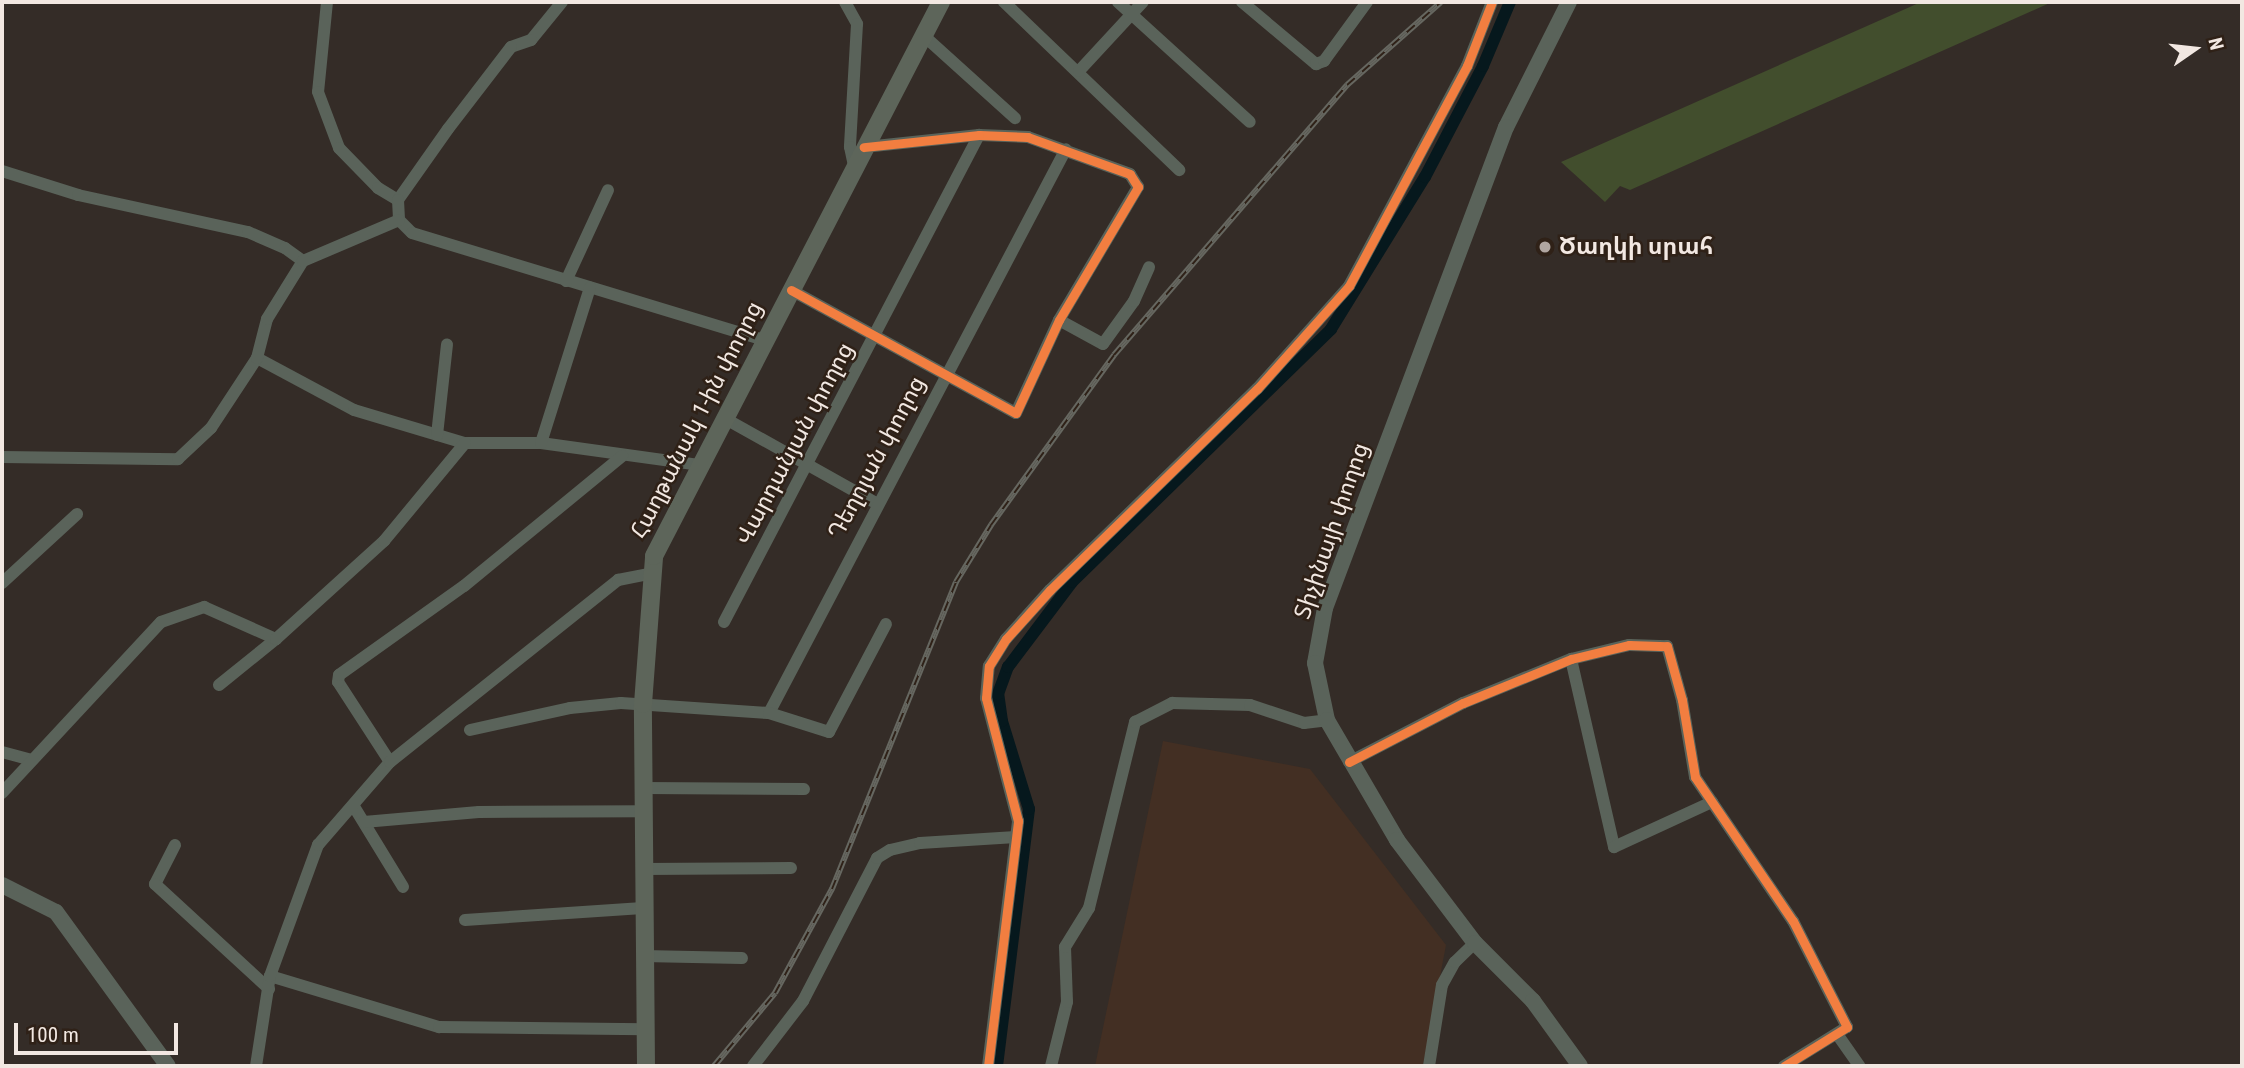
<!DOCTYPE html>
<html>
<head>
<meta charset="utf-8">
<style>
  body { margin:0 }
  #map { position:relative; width:2244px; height:1068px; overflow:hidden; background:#342c27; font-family:"Roboto Condensed","Noto Sans Armenian",sans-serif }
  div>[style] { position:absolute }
  .built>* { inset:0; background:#432f23 }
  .green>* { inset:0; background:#424e2d }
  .canal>* { height:12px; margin:-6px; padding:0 6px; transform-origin:6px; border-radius:6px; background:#06181d }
  .minor>* { height:12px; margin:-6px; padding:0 6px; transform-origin:6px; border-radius:6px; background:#5a635a }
  .tertiary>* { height:16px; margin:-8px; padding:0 8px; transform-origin:8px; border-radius:8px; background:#5a635a }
  .secondary>* { height:18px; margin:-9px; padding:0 9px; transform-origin:9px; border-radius:9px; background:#5d655a }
  .rail>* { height:6px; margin-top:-3px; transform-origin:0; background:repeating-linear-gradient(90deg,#2f2117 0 10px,#666760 0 20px); box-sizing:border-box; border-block:2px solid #666760 }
  .cycleway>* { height:9px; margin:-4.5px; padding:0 4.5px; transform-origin:4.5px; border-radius:4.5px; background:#f27e40 }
  .dots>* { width:19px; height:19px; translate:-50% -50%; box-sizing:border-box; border:4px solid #2f2117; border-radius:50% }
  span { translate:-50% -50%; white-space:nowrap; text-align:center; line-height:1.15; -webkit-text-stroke:5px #2f2117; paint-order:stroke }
  .poi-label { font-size:23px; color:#f2e8e2; font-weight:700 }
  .left { translate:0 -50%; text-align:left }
  .street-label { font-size:23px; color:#f2e8e2 }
  .frame { position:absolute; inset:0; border:4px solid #f2e8e2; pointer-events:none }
  .north { position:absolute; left:2160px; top:14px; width:70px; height:70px; -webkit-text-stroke:5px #2f2117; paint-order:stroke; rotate:76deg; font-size:19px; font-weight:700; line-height:28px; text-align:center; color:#f2e8e2 }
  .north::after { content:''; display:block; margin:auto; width:24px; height:32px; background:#f2e8e2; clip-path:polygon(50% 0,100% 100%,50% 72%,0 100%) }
  .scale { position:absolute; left:14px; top:1023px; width:164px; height:32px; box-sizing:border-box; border:4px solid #f2e8e2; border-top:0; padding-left:9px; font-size:21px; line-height:24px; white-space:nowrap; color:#f2e8e2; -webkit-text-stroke:5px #2f2117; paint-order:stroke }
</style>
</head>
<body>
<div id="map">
  <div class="built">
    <i style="clip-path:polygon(1163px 741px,1310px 769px,1446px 945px,1423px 1066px,1095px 1066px)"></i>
  </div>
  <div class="green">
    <i style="clip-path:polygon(1921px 2px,2052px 2px,1630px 190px,1620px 186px,1605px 202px,1561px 162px)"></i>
  </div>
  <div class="canal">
    <i style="left:997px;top:1066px;width:259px;rotate:-82.9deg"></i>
    <i style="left:1029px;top:809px;width:92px;rotate:-107.1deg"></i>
    <i style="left:1002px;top:721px;width:27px;rotate:-98deg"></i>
    <i style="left:998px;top:694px;width:29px;rotate:-70deg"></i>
    <i style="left:1008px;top:667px;width:106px;rotate:-53deg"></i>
    <i style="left:1072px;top:582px;width:362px;rotate:-44.3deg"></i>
    <i style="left:1331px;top:329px;width:179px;rotate:-58.3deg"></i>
    <i style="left:1425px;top:177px;width:125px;rotate:-62.4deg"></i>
    <i style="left:1483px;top:66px;width:69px;rotate:-67.1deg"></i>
  </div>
  <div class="minor">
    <i style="left:327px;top:2px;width:90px;rotate:95.7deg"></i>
    <i style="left:318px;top:92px;width:60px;rotate:69.4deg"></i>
    <i style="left:339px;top:148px;width:56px;rotate:45.7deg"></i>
    <i style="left:378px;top:188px;width:23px;rotate:31deg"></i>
    <i style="left:562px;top:2px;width:49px;rotate:129.2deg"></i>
    <i style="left:531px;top:40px;width:21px;rotate:161deg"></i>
    <i style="left:511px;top:47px;width:103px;rotate:127.5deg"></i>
    <i style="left:448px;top:129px;width:87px;rotate:125.2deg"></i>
    <i style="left:398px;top:200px;width:20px;rotate:87deg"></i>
    <i style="left:399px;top:220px;width:18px;rotate:45deg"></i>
    <i style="left:412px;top:233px;width:369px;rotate:16.9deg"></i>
    <i style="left:845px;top:2px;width:25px;rotate:61deg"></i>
    <i style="left:857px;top:24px;width:123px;rotate:93.3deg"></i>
    <i style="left:850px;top:147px;width:19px;rotate:78deg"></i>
    <i style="left:1004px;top:2px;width:243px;rotate:43.8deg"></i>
    <i style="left:1118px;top:2px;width:178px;rotate:42.3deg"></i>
    <i style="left:1242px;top:2px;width:97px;rotate:40deg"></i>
    <i style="left:1316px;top:64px;width:9px;rotate:-21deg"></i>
    <i style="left:1324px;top:61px;width:73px;rotate:-53.9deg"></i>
    <i style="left:923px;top:35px;width:124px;rotate:42.1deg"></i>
    <i style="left:1079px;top:71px;width:94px;rotate:-47.2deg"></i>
    <i style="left:2px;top:171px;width:80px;rotate:17.5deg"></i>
    <i style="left:78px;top:195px;width:174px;rotate:12.3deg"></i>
    <i style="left:248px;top:232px;width:40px;rotate:23.4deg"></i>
    <i style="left:285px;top:248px;width:22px;rotate:36deg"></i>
    <i style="left:566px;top:281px;width:100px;rotate:-65.2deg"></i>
    <i style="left:791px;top:290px;width:256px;rotate:28.7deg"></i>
    <i style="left:1016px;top:413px;width:102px;rotate:-65.2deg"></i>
    <i style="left:1059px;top:320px;width:155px;rotate:-59.3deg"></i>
    <i style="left:1138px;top:187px;width:15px;rotate:-122deg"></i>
    <i style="left:1130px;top:174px;width:109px;rotate:-160.1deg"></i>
    <i style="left:1028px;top:137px;width:49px;rotate:-177.7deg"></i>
    <i style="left:979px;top:135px;width:116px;rotate:174deg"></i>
    <i style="left:1059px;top:320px;width:50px;rotate:28.6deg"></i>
    <i style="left:1103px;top:344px;width:53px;rotate:-54.2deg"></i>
    <i style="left:1134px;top:301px;width:37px;rotate:-66deg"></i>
    <i style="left:257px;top:358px;width:110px;rotate:28.2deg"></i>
    <i style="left:354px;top:410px;width:116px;rotate:16.6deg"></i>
    <i style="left:465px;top:443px;width:76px"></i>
    <i style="left:541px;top:443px;width:161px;rotate:7.9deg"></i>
    <i style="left:724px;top:418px;width:174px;rotate:29.2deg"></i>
    <i style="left:437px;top:435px;width:91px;rotate:-83.7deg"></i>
    <i style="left:541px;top:443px;width:163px;rotate:-72.5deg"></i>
    <i style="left:2px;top:457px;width:176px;rotate:0.7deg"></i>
    <i style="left:178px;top:459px;width:45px;rotate:-43.2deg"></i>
    <i style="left:211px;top:428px;width:84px;rotate:-56.7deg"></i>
    <i style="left:257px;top:358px;width:40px;rotate:-75.6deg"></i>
    <i style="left:267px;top:319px;width:68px;rotate:-58.2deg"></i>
    <i style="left:303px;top:261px;width:104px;rotate:-23.1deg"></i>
    <i style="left:2px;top:583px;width:102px;rotate:-42.6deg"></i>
    <i style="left:724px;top:622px;width:550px;rotate:-62.36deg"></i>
    <i style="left:1571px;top:659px;width:193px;rotate:77.1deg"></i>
    <i style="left:1614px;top:847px;width:108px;rotate:-24.7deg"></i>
    <i style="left:219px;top:685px;width:73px;rotate:-38.9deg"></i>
    <i style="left:769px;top:713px;width:637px;rotate:-62.23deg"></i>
    <i style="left:470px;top:730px;width:102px;rotate:-12.4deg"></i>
    <i style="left:570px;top:708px;width:51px;rotate:-5.6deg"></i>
    <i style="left:621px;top:703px;width:148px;rotate:3.9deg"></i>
    <i style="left:769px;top:713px;width:63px;rotate:17.6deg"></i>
    <i style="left:829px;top:732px;width:122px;rotate:-62.2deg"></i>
    <i style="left:2px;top:752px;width:31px;rotate:15deg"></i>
    <i style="left:390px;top:762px;width:95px;rotate:-123deg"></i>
    <i style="left:338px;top:682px;width:7px;rotate:-82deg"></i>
    <i style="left:339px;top:675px;width:153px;rotate:-35.5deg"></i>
    <i style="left:464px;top:586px;width:205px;rotate:-39.4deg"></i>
    <i style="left:1349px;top:762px;width:128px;rotate:-27.4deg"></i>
    <i style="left:1463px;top:703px;width:117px;rotate:-22.2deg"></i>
    <i style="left:1571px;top:659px;width:60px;rotate:-13.6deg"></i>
    <i style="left:1629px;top:645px;width:38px;rotate:2deg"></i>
    <i style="left:1667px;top:646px;width:56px;rotate:74.5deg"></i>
    <i style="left:1682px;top:700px;width:78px;rotate:80.4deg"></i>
    <i style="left:1695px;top:777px;width:174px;rotate:55.8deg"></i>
    <i style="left:1793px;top:921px;width:119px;rotate:63deg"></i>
    <i style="left:1847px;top:1027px;width:74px;rotate:148.2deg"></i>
    <i style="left:643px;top:788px;width:161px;rotate:0.4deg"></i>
    <i style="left:2px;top:793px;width:233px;rotate:-47.1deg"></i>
    <i style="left:161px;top:622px;width:46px;rotate:-19.2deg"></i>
    <i style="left:204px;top:607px;width:79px;rotate:24deg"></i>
    <i style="left:276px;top:639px;width:146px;rotate:-42.2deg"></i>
    <i style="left:384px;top:541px;width:127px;rotate:-50.4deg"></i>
    <i style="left:353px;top:805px;width:96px;rotate:58.6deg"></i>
    <i style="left:364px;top:822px;width:115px;rotate:-5deg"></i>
    <i style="left:479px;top:812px;width:164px;rotate:-0.3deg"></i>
    <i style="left:175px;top:845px;width:44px;rotate:117.1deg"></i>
    <i style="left:155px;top:884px;width:155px;rotate:42.6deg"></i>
    <i style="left:644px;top:869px;width:147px;rotate:-0.4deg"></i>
    <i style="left:465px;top:920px;width:178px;rotate:-3.9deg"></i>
    <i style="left:643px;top:956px;width:99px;rotate:1.2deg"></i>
    <i style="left:270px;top:976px;width:177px;rotate:16.8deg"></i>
    <i style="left:439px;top:1027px;width:206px;rotate:0.6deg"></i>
    <i style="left:1837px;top:1034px;width:39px;rotate:55deg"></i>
    <i style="left:256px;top:1066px;width:91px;rotate:-81.2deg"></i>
    <i style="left:270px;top:976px;width:140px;rotate:-69.9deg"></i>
    <i style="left:318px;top:845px;width:110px;rotate:-49.1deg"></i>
    <i style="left:390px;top:762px;width:292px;rotate:-38.6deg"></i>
    <i style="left:618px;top:580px;width:33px;rotate:-11deg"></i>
    <i style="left:753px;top:1066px;width:82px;rotate:-52.4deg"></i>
    <i style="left:803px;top:1001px;width:161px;rotate:-62.6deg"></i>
    <i style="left:877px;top:858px;width:15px;rotate:-32deg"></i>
    <i style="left:890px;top:850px;width:31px;rotate:-13deg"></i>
    <i style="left:920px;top:843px;width:96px;rotate:-3.6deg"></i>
    <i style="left:988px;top:1066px;width:247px;rotate:-83deg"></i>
    <i style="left:1018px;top:821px;width:127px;rotate:-104.6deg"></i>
    <i style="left:986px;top:698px;width:32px;rotate:-85deg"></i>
    <i style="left:989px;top:666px;width:32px;rotate:-58deg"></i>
    <i style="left:1006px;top:639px;width:66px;rotate:-48.1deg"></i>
    <i style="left:1050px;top:590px;width:289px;rotate:-44.2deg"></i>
    <i style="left:1257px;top:389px;width:138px;rotate:-48.2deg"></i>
    <i style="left:1349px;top:286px;width:250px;rotate:-61.8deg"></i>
    <i style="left:1467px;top:66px;width:69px;rotate:-68.7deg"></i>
    <i style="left:1051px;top:1066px;width:66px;rotate:-76deg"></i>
    <i style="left:1067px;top:1002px;width:55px;rotate:-92.1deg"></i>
    <i style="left:1065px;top:947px;width:46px;rotate:-58.4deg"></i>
    <i style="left:1089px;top:908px;width:192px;rotate:-76.1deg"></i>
    <i style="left:1135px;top:722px;width:42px;rotate:-27.2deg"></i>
    <i style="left:1172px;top:703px;width:78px;rotate:1.5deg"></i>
    <i style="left:1250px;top:705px;width:57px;rotate:18.4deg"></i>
    <i style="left:1304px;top:723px;width:23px;rotate:-7deg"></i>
    <i style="left:1429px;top:1066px;width:82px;rotate:-80.9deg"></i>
    <i style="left:1442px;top:985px;width:26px;rotate:-61deg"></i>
    <i style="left:1455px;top:962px;width:28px;rotate:-44deg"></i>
  </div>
  <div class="tertiary">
    <i style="left:1569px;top:2px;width:140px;rotate:116.7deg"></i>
    <i style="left:1506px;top:127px;width:514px;rotate:110.62deg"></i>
    <i style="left:1325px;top:608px;width:56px;rotate:100.3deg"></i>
    <i style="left:1315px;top:663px;width:58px;rotate:78.1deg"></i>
    <i style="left:1327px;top:720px;width:139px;rotate:59.7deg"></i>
    <i style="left:1397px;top:840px;width:129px;rotate:52.9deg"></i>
    <i style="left:1475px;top:943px;width:82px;rotate:45deg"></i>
    <i style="left:1533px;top:1001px;width:80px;rotate:54.1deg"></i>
    <i style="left:2px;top:885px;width:60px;rotate:26.6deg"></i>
    <i style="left:56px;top:912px;width:190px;rotate:54deg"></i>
  </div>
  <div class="secondary">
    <i style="left:646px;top:1066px;width:362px;rotate:-90.5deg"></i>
    <i style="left:643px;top:704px;width:148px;rotate:-85.7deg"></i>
    <i style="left:654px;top:556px;width:624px;rotate:-62.61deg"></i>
  </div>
  <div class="rail">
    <i style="left:714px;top:1066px;width:95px;rotate:-50.1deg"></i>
    <i style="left:775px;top:993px;width:119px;rotate:-61.3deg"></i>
    <i style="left:832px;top:889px;width:331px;rotate:-68deg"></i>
    <i style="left:956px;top:582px;width:67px;rotate:-58.4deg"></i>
    <i style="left:991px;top:525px;width:210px;rotate:-54.1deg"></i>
    <i style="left:1114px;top:355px;width:357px;rotate:-49.2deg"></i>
    <i style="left:1347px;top:85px;width:125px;rotate:-41.4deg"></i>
  </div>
  <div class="cycleway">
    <i style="left:791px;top:290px;width:256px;rotate:28.7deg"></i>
    <i style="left:1016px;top:413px;width:102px;rotate:-65.2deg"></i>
    <i style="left:1059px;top:320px;width:155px;rotate:-59.3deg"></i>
    <i style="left:1138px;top:187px;width:15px;rotate:-122deg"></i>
    <i style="left:1130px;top:174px;width:109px;rotate:-160.1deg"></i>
    <i style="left:1028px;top:137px;width:49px;rotate:-177.7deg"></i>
    <i style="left:979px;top:135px;width:116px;rotate:174deg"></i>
    <i style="left:1349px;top:762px;width:128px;rotate:-27.4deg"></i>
    <i style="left:1463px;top:703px;width:117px;rotate:-22.2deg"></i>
    <i style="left:1571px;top:659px;width:60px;rotate:-13.6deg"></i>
    <i style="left:1629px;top:645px;width:38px;rotate:2deg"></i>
    <i style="left:1667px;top:646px;width:56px;rotate:74.5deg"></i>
    <i style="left:1682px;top:700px;width:78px;rotate:80.4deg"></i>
    <i style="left:1695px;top:777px;width:174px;rotate:55.8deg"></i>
    <i style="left:1793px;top:921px;width:119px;rotate:63deg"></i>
    <i style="left:1847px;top:1027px;width:74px;rotate:148.2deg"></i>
    <i style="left:988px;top:1066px;width:247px;rotate:-83deg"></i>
    <i style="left:1018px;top:821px;width:127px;rotate:-104.6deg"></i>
    <i style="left:986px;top:698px;width:32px;rotate:-85deg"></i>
    <i style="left:989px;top:666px;width:32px;rotate:-58deg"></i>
    <i style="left:1006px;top:639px;width:66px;rotate:-48.1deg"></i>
    <i style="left:1050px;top:590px;width:289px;rotate:-44.2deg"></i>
    <i style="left:1257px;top:389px;width:138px;rotate:-48.2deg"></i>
    <i style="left:1349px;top:286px;width:250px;rotate:-61.8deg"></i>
    <i style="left:1467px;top:66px;width:69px;rotate:-68.7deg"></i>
  </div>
  <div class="dots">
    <i style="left:1545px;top:247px;background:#b0a6a1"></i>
  </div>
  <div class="poi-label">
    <span class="left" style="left:1559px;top:247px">Ծաղկի սրահ</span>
  </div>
  <div class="street-label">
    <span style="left:697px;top:420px;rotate:-63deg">Հաղթանակ 1-ին փողոց</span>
    <span style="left:795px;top:444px;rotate:-62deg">Վարդանյան փողոց</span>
    <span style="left:877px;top:458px;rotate:-62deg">Դեղոյան փողոց</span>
    <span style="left:1332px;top:531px;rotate:-71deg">Տիչինայի փողոց</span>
  </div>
  <div class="frame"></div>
  <div class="north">N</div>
  <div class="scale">100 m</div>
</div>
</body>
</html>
